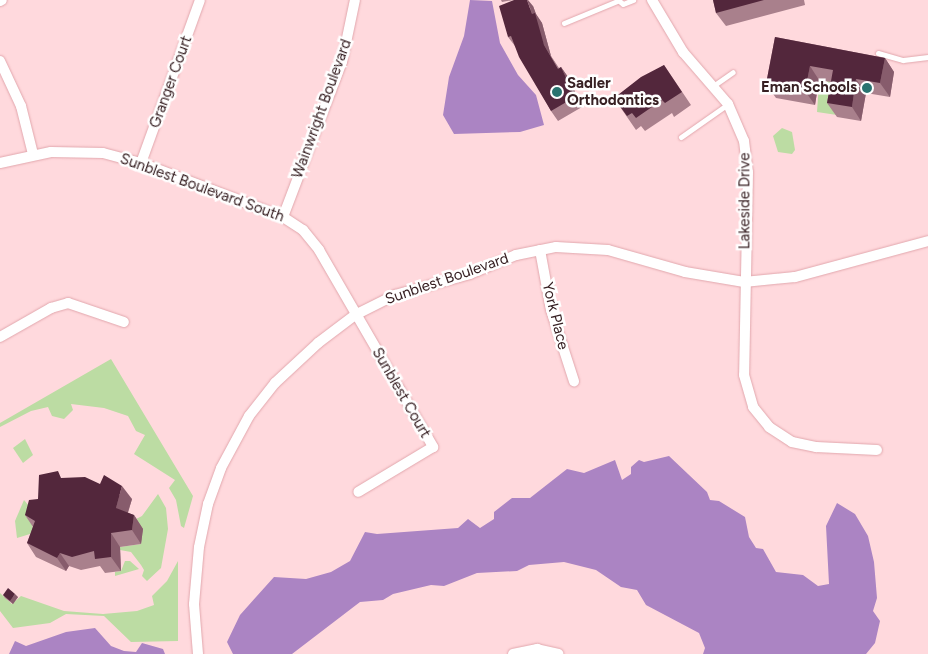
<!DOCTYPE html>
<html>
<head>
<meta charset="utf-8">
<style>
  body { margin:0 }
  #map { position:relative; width:928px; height:654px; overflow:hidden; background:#ffd9dd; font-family:Figtree,sans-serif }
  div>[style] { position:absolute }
  .green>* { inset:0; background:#bcdca3 }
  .water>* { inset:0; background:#ab84c3 }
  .roads { filter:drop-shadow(0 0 1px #e2a7ad) drop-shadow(0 0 1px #e2a7ad) }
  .lane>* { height:5px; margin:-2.5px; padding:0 2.5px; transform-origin:2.5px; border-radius:2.5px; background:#fff }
  .street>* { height:10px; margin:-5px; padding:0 5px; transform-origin:5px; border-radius:5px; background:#fff }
  .wall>* { inset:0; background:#a9808c }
  .shaded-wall>* { inset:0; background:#875c6c }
  .building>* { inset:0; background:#53273c }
  .dots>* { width:14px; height:14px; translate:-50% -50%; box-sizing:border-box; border:2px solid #fff; border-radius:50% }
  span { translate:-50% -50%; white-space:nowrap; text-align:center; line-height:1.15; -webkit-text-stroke:5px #fff; paint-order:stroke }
  .street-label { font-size:15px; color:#372023 }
  .poi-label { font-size:15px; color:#372023; font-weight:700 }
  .left { translate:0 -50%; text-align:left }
  .right { translate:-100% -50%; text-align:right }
</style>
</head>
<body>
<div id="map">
  <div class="green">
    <i style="clip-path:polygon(827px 81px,837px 82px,837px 115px,817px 112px,819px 83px,826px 85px)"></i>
    <i style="clip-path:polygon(782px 128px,792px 132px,795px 150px,792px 154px,778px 152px,773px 136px)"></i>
    <i style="clip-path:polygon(111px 359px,193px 496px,184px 528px,181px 526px,176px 500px,169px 488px,175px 480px,134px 454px,145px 435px,136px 431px,128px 416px,104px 408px,71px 404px,73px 410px,64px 419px,52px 416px,48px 407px,31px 411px,0 427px,0 423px)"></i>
    <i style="clip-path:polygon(25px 439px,33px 455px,23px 463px,13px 448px)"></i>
    <i style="clip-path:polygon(158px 494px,166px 508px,168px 529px,161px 568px,147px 581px,142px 576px,144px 570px,141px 565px,131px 552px,120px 550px,120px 547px,141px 544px,132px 521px,142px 516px)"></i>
    <i style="clip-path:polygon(24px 500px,29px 506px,33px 529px,30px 534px,17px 538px,15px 521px)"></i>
    <i style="clip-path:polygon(125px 561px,130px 561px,139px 569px,115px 576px,115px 572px,121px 571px)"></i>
    <i style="clip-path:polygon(178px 561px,178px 641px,131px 642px,104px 616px,66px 614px,50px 623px,13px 628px,0 611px,0 593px,12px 604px,21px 596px,64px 611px,103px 614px,137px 611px,154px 605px,152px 596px,167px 581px)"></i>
  </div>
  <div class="water">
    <i style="clip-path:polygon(470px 0,492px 1px,500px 43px,518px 75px,536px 95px,544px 125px,520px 132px,454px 134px,443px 115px,449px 77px,464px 36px)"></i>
    <i style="clip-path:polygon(669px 456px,707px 492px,710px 500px,719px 501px,745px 517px,749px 537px,756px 548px,763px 549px,776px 572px,803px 575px,818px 586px,829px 584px,826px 526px,837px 503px,855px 514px,868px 536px,874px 562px,877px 598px,873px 611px,880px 621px,875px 643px,866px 654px,703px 654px,705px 648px,699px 633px,646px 605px,637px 590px,621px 587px,596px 570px,564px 562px,529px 565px,517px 571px,477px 573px,444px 586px,431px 585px,393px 594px,383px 600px,360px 602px,292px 654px,233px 654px,227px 642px,240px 615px,274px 577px,306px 579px,331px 572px,350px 561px,365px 532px,377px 534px,458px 528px,468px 519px,480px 528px,494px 519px,494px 512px,512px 498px,530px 498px,567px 469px,584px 473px,615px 460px,622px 480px,631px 474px,631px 467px,639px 460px,644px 462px)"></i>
    <i style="clip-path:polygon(95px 628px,111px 646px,124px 651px,136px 652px,142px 643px,163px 649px,165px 654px,9px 654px,15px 641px,26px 646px,66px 632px)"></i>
  </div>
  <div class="roads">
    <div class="lane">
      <i style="left:618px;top:0;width:6px;rotate:39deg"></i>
      <i style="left:623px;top:4px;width:11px;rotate:-22deg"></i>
      <i style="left:564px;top:23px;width:57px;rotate:-22.5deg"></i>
      <i style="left:878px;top:53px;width:26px;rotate:16deg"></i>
      <i style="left:903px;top:60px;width:25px;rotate:-7deg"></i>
      <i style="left:713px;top:86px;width:24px;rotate:-35deg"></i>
      <i style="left:681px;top:137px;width:57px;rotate:-35.1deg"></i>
    </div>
    <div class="street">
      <i style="left:652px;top:0;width:61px;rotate:59.2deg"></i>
      <i style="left:683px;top:52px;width:69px;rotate:49.1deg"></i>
      <i style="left:728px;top:104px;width:40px;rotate:66.6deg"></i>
      <i style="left:744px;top:141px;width:31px;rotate:83deg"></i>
      <i style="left:748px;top:172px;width:203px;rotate:91.1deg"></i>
      <i style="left:744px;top:375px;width:33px;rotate:74deg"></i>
      <i style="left:753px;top:407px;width:26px;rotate:51deg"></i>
      <i style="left:769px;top:427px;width:27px;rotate:33deg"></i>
      <i style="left:792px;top:442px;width:25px;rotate:12deg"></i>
      <i style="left:816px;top:447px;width:61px;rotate:2.8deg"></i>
      <i style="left:0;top:1px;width:2px;rotate:-27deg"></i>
      <i style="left:0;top:61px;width:50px;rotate:65deg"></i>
      <i style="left:21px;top:106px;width:49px;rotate:76deg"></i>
      <i style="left:0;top:163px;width:52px;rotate:-12.2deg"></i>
      <i style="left:51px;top:152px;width:52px;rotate:1.1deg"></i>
      <i style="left:103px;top:153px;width:39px;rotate:15deg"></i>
      <i style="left:141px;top:163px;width:152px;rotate:20.8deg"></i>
      <i style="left:283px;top:217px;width:24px;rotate:33deg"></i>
      <i style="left:303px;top:230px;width:26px;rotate:51deg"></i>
      <i style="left:319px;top:250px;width:228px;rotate:59.9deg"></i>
      <i style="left:433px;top:447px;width:87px;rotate:149deg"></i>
      <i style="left:141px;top:163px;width:173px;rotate:-70.1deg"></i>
      <i style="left:283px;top:217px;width:166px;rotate:-69.2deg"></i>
      <i style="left:342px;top:62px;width:63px;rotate:-78.2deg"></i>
      <i style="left:540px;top:250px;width:61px;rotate:79.6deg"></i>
      <i style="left:551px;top:310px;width:75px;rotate:72.1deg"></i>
      <i style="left:0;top:337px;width:59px;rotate:-29.6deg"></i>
      <i style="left:51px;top:308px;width:18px;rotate:-16deg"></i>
      <i style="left:68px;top:303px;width:59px;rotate:18.7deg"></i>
      <i style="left:198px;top:654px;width:50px;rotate:-94.6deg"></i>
      <i style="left:194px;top:604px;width:57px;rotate:-85deg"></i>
      <i style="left:199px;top:547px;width:44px;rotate:-78.2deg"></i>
      <i style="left:208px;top:504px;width:38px;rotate:-70deg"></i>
      <i style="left:221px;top:468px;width:59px;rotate:-61.7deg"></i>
      <i style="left:249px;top:416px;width:42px;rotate:-51.8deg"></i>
      <i style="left:275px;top:383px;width:59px;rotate:-42.9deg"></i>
      <i style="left:318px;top:343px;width:46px;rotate:-37.1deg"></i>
      <i style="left:355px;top:315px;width:45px;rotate:-26.6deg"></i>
      <i style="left:395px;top:295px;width:78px;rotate:-15.6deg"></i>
      <i style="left:470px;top:274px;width:50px;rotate:-22.4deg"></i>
      <i style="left:516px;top:255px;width:41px;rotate:-11.3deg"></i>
      <i style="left:556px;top:247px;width:52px;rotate:3.3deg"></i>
      <i style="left:608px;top:250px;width:80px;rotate:15.9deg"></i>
      <i style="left:685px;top:272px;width:60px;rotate:9.6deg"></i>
      <i style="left:744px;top:282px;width:51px;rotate:-5.6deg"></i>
      <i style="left:795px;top:277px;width:138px;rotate:-15.1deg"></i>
      <i style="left:513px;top:654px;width:25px;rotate:-12deg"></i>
      <i style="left:537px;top:649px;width:22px;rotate:13deg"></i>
    </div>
  </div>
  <div class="wall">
    <i style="clip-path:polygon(501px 0,513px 0,502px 2px)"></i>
    <i style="clip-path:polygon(713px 0,804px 0,805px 5px,726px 26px,716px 13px)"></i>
    <i style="clip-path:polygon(533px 6px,536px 14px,542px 23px,551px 56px,559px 68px,561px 67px,568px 77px,582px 107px,558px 121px,551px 111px,515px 46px,508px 37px)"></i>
    <i style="clip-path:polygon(775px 37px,885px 58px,894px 72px,890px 97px,866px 93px,861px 121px,837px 117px,827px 103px,831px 82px,819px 80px,815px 105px,776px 98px,766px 84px)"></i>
    <i style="clip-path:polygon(664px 65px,691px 105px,674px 117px,672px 113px,645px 131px,641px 126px,636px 130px,614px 98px)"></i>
    <i style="clip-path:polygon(63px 478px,132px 499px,128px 513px,134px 515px,143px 529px,141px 544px,120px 547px,121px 571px,105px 573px,100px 566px,81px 570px,69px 566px,66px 571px,36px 557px,27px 543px,33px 527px,25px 515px,38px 499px)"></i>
    <i style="clip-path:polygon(3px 595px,18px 597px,13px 604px,5px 598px)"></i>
  </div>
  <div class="shaded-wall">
    <i style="clip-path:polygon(527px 0,528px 0,533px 6px,536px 14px,542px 23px,551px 56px,565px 79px,544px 45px)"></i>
    <i style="clip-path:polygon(885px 58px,894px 72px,890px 97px,880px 83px)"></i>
    <i style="clip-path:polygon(810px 66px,819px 80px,815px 105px,805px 91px)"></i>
    <i style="clip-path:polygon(561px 67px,568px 77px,582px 107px,575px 97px)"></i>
    <i style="clip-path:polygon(856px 79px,866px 93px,861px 121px,852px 107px)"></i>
    <i style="clip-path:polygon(122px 486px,132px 499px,125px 521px,116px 508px)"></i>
    <i style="clip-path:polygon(134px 515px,143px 529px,141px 544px,132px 530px)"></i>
    <i style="clip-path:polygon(111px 533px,120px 547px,121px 571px,111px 557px)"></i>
    <i style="clip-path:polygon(60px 553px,69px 566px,66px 571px,57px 558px)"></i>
    <i style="clip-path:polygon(15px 594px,18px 597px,13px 604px,10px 601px)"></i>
  </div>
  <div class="building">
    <i style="clip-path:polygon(514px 0,527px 0,532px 14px,535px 13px,544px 45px,558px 69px,561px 67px,575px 97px,551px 111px,519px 57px,511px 36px,508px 37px,499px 6px)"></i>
    <i style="clip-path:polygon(713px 0,764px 0,716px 13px)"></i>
    <i style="clip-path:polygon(775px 37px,885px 58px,880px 83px,856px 79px,852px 107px,827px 103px,833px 70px,810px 66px,805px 91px,766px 84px)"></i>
    <i style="clip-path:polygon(664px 65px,682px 92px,665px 103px,662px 100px,636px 118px,632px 113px,627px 116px,614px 98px,641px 77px)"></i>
    <i style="clip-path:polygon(58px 471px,61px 478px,85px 477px,100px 484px,104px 475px,122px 486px,116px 508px,134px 515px,132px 530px,111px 533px,111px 557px,95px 559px,94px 551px,72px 557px,60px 553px,57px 558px,27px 543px,35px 521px,25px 515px,29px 500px,38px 499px,39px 475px)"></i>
    <i style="clip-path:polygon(8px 588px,15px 594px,10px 601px,3px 595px)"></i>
  </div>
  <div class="dots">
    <i style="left:867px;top:88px;background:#297370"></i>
    <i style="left:557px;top:92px;background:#297370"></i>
  </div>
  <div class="street-label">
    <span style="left:171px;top:82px;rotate:-70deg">Granger Court</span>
    <span style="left:322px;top:109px;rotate:-70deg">Wainwright Boulevard</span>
    <span style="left:202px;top:188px;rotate:20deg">Sunblest Boulevard South</span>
    <span style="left:745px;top:201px;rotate:-90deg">Lakeside Drive</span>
    <span style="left:447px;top:279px;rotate:-19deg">Sunblest Boulevard</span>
    <span style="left:555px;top:316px;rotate:76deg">York Place</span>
    <span style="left:401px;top:393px;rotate:60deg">Sunblest Court</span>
  </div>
  <div class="poi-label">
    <span class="left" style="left:567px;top:92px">Sadler<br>Orthodontics</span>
    <span class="right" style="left:857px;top:88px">Eman Schools</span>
  </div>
</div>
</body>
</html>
